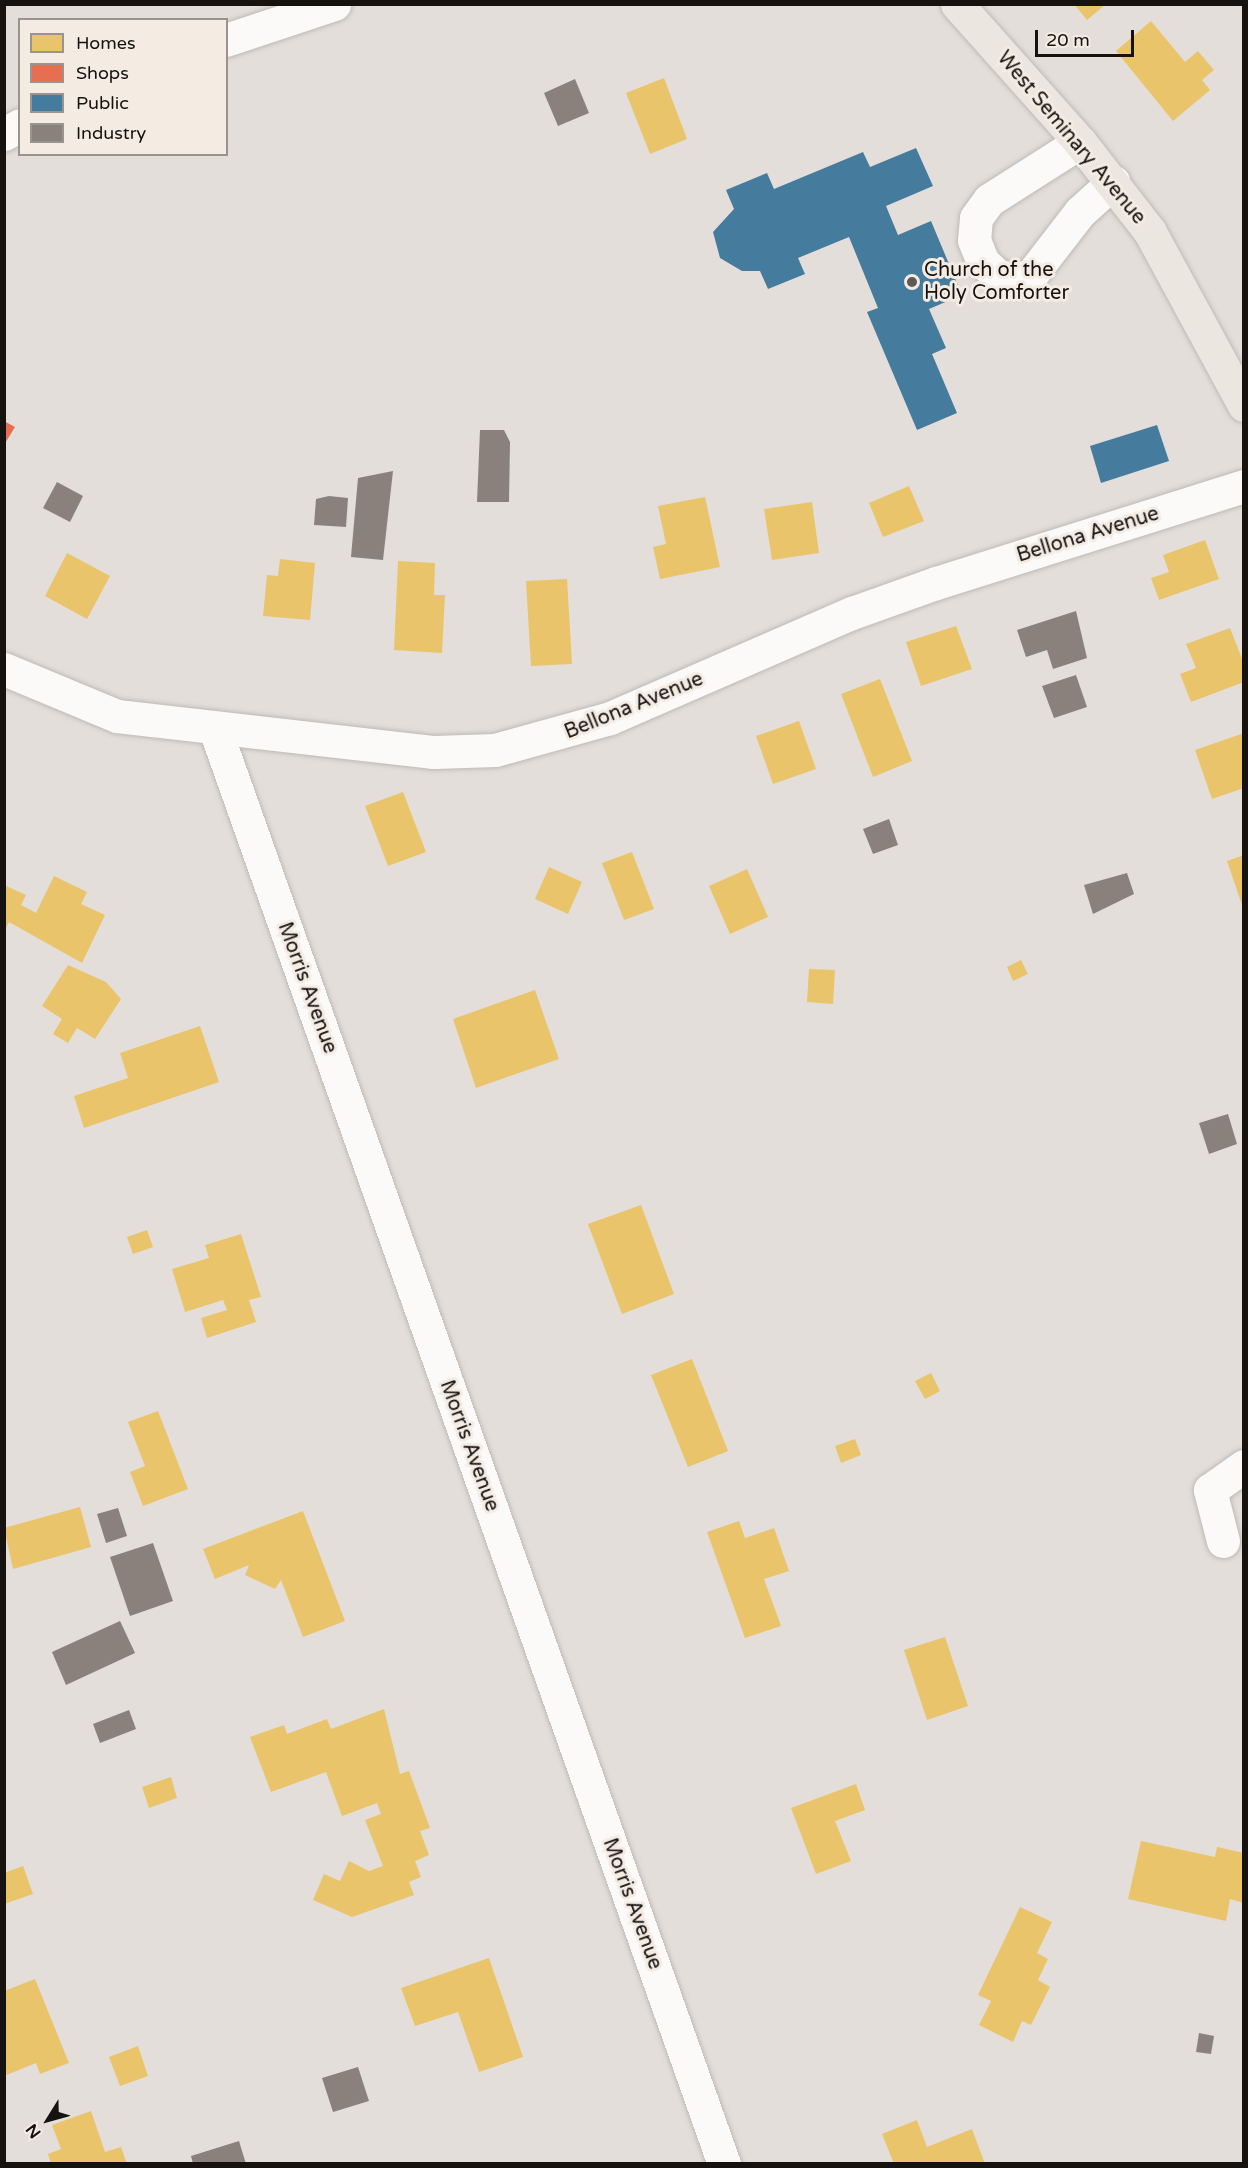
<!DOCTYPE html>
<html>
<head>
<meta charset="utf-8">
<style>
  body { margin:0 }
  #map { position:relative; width:1248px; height:2168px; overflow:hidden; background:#e3deda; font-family:"Varela Round",sans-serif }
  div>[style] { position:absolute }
  .homes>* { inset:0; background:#e9c46a }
  .shops>* { inset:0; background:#e76f51 }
  .public>* { inset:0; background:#457b9d }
  .industry>* { inset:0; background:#8a817c }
  .roads { filter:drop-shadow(0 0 2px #bebab6) drop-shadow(0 0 2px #bebab6) }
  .minor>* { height:33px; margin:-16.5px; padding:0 16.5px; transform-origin:16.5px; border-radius:16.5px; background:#fbfaf9 }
  .major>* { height:33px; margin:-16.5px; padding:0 16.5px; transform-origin:16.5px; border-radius:16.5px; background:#ebe6df }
  .dots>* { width:16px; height:16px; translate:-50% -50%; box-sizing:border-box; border:3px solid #f4ebe3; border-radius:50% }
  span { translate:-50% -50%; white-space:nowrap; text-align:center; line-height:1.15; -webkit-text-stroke:6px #f4ebe3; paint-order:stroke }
  .street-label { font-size:20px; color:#15120f }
  .poi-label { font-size:20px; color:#15120f }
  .left { translate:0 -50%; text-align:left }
  .frame { position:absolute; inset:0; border:6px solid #15120f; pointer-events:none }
  .legend { position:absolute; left:18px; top:18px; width:210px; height:138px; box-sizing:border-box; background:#f4ebe3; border:2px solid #9b948e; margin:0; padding:8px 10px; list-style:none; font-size:18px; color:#15120f }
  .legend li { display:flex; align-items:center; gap:12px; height:30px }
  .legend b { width:30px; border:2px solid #9b948e }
  .north { position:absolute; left:18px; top:2090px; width:60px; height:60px; -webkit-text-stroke:4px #f4ebe3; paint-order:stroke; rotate:233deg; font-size:16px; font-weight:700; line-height:24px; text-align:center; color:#15120f }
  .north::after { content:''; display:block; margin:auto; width:21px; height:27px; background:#15120f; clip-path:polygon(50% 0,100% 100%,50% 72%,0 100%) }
  .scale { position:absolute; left:1035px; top:30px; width:99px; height:27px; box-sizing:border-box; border:3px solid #15120f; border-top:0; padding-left:8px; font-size:18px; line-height:21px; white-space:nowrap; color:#15120f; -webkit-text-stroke:4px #f4ebe3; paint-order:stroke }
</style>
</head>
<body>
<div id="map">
  <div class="homes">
    <i style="clip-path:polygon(1074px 4px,1106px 4px,1087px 20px)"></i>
    <i style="clip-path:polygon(1151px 21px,1185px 62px,1198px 51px,1214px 70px,1202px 80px,1210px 90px,1173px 121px,1116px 51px)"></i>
    <i style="clip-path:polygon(664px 78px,687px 139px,650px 154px,626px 93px)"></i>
    <i style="clip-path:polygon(909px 486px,924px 521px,883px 537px,869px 503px)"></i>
    <i style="clip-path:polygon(705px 497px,720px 567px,660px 579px,653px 547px,666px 544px,658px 506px)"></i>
    <i style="clip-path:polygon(812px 502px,819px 553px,772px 560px,764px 509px)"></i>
    <i style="clip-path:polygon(1205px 540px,1219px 579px,1159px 600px,1151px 578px,1169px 572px,1163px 555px)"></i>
    <i style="clip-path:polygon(67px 553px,110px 576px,87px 619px,45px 596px)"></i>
    <i style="clip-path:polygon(280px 559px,315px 563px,310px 620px,263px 616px,267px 575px,278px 576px)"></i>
    <i style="clip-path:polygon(398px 561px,435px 563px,434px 595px,445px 595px,442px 653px,394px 650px)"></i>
    <i style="clip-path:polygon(567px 579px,572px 664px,531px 666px,526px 581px)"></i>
    <i style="clip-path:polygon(956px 626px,972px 669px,921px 686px,906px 642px)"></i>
    <i style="clip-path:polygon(1230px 628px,1244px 664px,1244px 682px,1191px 702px,1180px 674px,1196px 668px,1186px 644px)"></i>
    <i style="clip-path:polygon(880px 679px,912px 761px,873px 777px,841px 694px)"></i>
    <i style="clip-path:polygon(799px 721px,816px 769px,773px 784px,756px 736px)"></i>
    <i style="clip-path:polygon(1244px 733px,1244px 788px,1212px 799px,1195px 750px)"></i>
    <i style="clip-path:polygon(403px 792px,426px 852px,388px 866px,365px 806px)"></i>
    <i style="clip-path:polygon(632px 852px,654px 909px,624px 920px,602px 863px)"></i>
    <i style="clip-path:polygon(1244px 855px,1244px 908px,1243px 908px,1227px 861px)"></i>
    <i style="clip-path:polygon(549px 867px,582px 882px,568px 914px,535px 899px)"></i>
    <i style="clip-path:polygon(747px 869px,768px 917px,730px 934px,709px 886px)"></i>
    <i style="clip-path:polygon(54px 876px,87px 892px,81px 904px,105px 915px,82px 963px,9px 922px,4px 932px,4px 885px,26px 895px,21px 905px,36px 913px)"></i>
    <i style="clip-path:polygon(1021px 960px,1028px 974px,1013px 981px,1007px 967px)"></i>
    <i style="clip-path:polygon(68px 965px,106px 982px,121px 999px,95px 1039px,77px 1028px,68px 1043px,53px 1034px,62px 1019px,42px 1006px)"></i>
    <i style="clip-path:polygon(809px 969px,835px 970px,833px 1004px,807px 1002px)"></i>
    <i style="clip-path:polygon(535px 990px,559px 1059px,476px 1088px,453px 1019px)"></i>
    <i style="clip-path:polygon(200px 1026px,219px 1082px,84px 1128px,74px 1096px,128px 1078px,120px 1053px)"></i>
    <i style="clip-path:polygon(641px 1205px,674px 1294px,622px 1314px,588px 1224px)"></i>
    <i style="clip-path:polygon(147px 1230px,153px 1247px,133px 1254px,127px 1237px)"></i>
    <i style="clip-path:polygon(241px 1234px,261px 1297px,249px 1300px,256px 1322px,207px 1338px,201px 1318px,227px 1310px,223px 1300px,185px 1312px,172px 1269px,209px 1258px,205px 1245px)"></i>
    <i style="clip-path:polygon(692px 1359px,728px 1451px,688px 1467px,651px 1375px)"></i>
    <i style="clip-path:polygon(931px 1373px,940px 1391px,925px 1399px,915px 1381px)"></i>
    <i style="clip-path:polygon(158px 1411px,188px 1489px,143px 1506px,130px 1472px,145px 1466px,128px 1422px)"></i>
    <i style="clip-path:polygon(855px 1439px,861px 1455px,841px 1463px,835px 1446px)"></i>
    <i style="clip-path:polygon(80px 1507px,91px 1547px,13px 1569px,4px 1528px)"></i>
    <i style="clip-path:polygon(303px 1511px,345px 1621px,303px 1637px,281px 1580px,275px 1589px,245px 1575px,249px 1565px,215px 1579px,203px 1549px)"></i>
    <i style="clip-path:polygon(739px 1521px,745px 1538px,774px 1528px,789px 1571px,764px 1579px,781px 1626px,745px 1638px,707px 1532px)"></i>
    <i style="clip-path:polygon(945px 1637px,968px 1706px,927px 1720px,904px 1650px)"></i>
    <i style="clip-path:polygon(384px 1709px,400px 1774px,409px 1771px,430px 1828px,420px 1831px,429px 1855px,415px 1861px,421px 1877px,409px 1882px,414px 1895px,352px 1917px,313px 1900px,324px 1874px,340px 1881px,349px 1861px,369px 1871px,383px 1866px,365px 1820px,381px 1814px,377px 1803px,342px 1816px,326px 1772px,271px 1792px,250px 1737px,284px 1725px,287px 1734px,327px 1719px,331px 1729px)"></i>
    <i style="clip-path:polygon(171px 1777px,177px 1798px,149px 1808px,142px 1787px)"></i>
    <i style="clip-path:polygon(856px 1784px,865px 1810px,835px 1821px,851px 1861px,816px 1874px,791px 1808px)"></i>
    <i style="clip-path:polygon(1141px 1841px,1215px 1857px,1217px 1847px,1244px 1853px,1244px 1903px,1230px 1899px,1226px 1921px,1128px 1899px)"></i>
    <i style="clip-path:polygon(23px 1866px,33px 1894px,4px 1904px,4px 1873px)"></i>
    <i style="clip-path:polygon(1020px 1907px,1052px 1922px,1037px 1953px,1048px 1959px,1038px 1980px,1050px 1987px,1031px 2025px,1022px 2021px,1013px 2042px,979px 2025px,991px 2001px,978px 1995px)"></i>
    <i style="clip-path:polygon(489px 1958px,523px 2057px,479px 2072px,458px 2012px,415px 2026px,401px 1988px)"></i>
    <i style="clip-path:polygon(35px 1979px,69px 2063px,40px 2074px,36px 2063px,4px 2076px,4px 1991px)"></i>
    <i style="clip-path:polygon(138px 2046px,148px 2076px,120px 2086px,109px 2057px)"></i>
    <i style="clip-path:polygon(91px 2111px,105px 2152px,121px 2147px,127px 2164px,51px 2164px,48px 2154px,61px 2149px,52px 2125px)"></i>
    <i style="clip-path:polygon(917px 2120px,927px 2147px,972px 2129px,985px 2164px,894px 2164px,882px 2134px)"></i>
  </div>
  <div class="shops">
    <i style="clip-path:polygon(4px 421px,15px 427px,4px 445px)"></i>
  </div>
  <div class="public">
    <i style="clip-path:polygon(916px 148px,933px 186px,886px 206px,898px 235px,931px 221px,962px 295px,929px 309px,946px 348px,932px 354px,957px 413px,917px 430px,867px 312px,878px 308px,849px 237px,798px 258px,805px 274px,768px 289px,760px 271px,742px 271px,720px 258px,713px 232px,734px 209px,726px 190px,767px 173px,774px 189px,863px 152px,870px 167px)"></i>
    <i style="clip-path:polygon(1157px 425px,1169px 461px,1101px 483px,1090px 446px)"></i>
  </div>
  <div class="industry">
    <i style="clip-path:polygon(575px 79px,589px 113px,558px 126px,544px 93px)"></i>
    <i style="clip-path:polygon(480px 430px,504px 430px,510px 442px,509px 502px,477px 502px)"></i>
    <i style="clip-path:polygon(393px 471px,383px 560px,351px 557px,358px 478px)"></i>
    <i style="clip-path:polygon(57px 482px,83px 496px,70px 522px,43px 508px)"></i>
    <i style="clip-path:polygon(329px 496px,348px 498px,346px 527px,314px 525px,316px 499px)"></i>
    <i style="clip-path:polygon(1076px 611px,1087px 658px,1053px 669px,1047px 650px,1026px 657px,1017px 630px)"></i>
    <i style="clip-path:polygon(1076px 675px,1087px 707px,1054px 718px,1042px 686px)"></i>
    <i style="clip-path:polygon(889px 819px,898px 845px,873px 854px,863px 829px)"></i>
    <i style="clip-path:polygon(1127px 873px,1134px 894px,1093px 914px,1084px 885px)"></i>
    <i style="clip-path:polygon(1228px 1114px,1237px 1144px,1209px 1154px,1199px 1123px)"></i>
    <i style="clip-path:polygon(118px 1508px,127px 1536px,106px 1543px,97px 1514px)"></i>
    <i style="clip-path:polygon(153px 1543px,173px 1601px,130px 1616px,110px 1557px)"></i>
    <i style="clip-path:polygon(120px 1621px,135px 1653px,66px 1685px,52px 1652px)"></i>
    <i style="clip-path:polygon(129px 1710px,136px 1729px,100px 1743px,93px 1724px)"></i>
    <i style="clip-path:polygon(1199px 2033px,1214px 2036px,1211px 2054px,1196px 2052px)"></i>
    <i style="clip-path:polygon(358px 2067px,369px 2101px,333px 2112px,322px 2078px)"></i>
    <i style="clip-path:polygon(239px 2141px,246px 2164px,193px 2164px,191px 2156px)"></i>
  </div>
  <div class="roads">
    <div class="minor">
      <i style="left:226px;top:40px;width:114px;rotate:-18.4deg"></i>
      <i style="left:4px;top:134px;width:18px;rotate:-29deg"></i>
      <i style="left:1080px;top:142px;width:108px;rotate:147.5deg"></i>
      <i style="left:989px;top:200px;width:22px;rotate:126deg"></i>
      <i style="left:976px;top:218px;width:22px;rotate:95deg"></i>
      <i style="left:974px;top:240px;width:24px;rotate:68deg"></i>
      <i style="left:983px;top:262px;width:21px;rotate:43deg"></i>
      <i style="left:998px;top:276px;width:20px;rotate:11deg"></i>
      <i style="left:1018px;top:280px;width:15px;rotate:-23deg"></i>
      <i style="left:1032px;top:274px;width:78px;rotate:-52.3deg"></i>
      <i style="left:1080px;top:212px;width:45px;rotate:-42.3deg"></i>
      <i style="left:4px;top:669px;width:122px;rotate:22.6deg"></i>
      <i style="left:117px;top:716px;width:319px;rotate:6.5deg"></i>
      <i style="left:434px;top:752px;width:61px;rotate:-1.9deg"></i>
      <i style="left:495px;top:750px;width:119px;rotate:-15.5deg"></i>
      <i style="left:610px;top:718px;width:264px;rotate:-23.5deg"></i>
      <i style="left:852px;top:613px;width:89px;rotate:-19.7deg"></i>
      <i style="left:936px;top:583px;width:323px;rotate:-17.5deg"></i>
      <i style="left:215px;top:729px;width:1523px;rotate:70.47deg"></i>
      <i style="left:1223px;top:1541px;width:53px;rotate:-104.3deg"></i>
      <i style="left:1210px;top:1490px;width:42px;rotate:-35.2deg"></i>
    </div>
    <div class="major">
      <i style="left:957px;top:4px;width:185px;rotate:48.3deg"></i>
      <i style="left:1080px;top:142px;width:114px;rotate:52.1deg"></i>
      <i style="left:1150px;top:232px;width:197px;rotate:61.5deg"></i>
    </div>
  </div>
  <div class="dots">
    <i style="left:912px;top:282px;background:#5d5956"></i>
  </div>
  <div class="street-label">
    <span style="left:1071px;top:138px;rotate:50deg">West Seminary Avenue</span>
    <span style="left:1088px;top:535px;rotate:-17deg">Bellona Avenue</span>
    <span style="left:634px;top:706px;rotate:-22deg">Bellona Avenue</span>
    <span style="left:307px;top:988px;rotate:70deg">Morris Avenue</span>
    <span style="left:469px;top:1446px;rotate:70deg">Morris Avenue</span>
    <span style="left:632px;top:1904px;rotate:70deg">Morris Avenue</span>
  </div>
  <div class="poi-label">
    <span class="left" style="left:924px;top:282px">Church of the<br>Holy Comforter</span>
  </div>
  <div class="frame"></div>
  <ul class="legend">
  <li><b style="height:16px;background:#e9c46a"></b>Homes</li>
  <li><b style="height:16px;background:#e76f51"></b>Shops</li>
  <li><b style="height:16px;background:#457b9d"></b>Public</li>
  <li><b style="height:16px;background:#8a817c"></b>Industry</li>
  </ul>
  <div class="north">N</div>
  <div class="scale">20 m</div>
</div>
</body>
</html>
